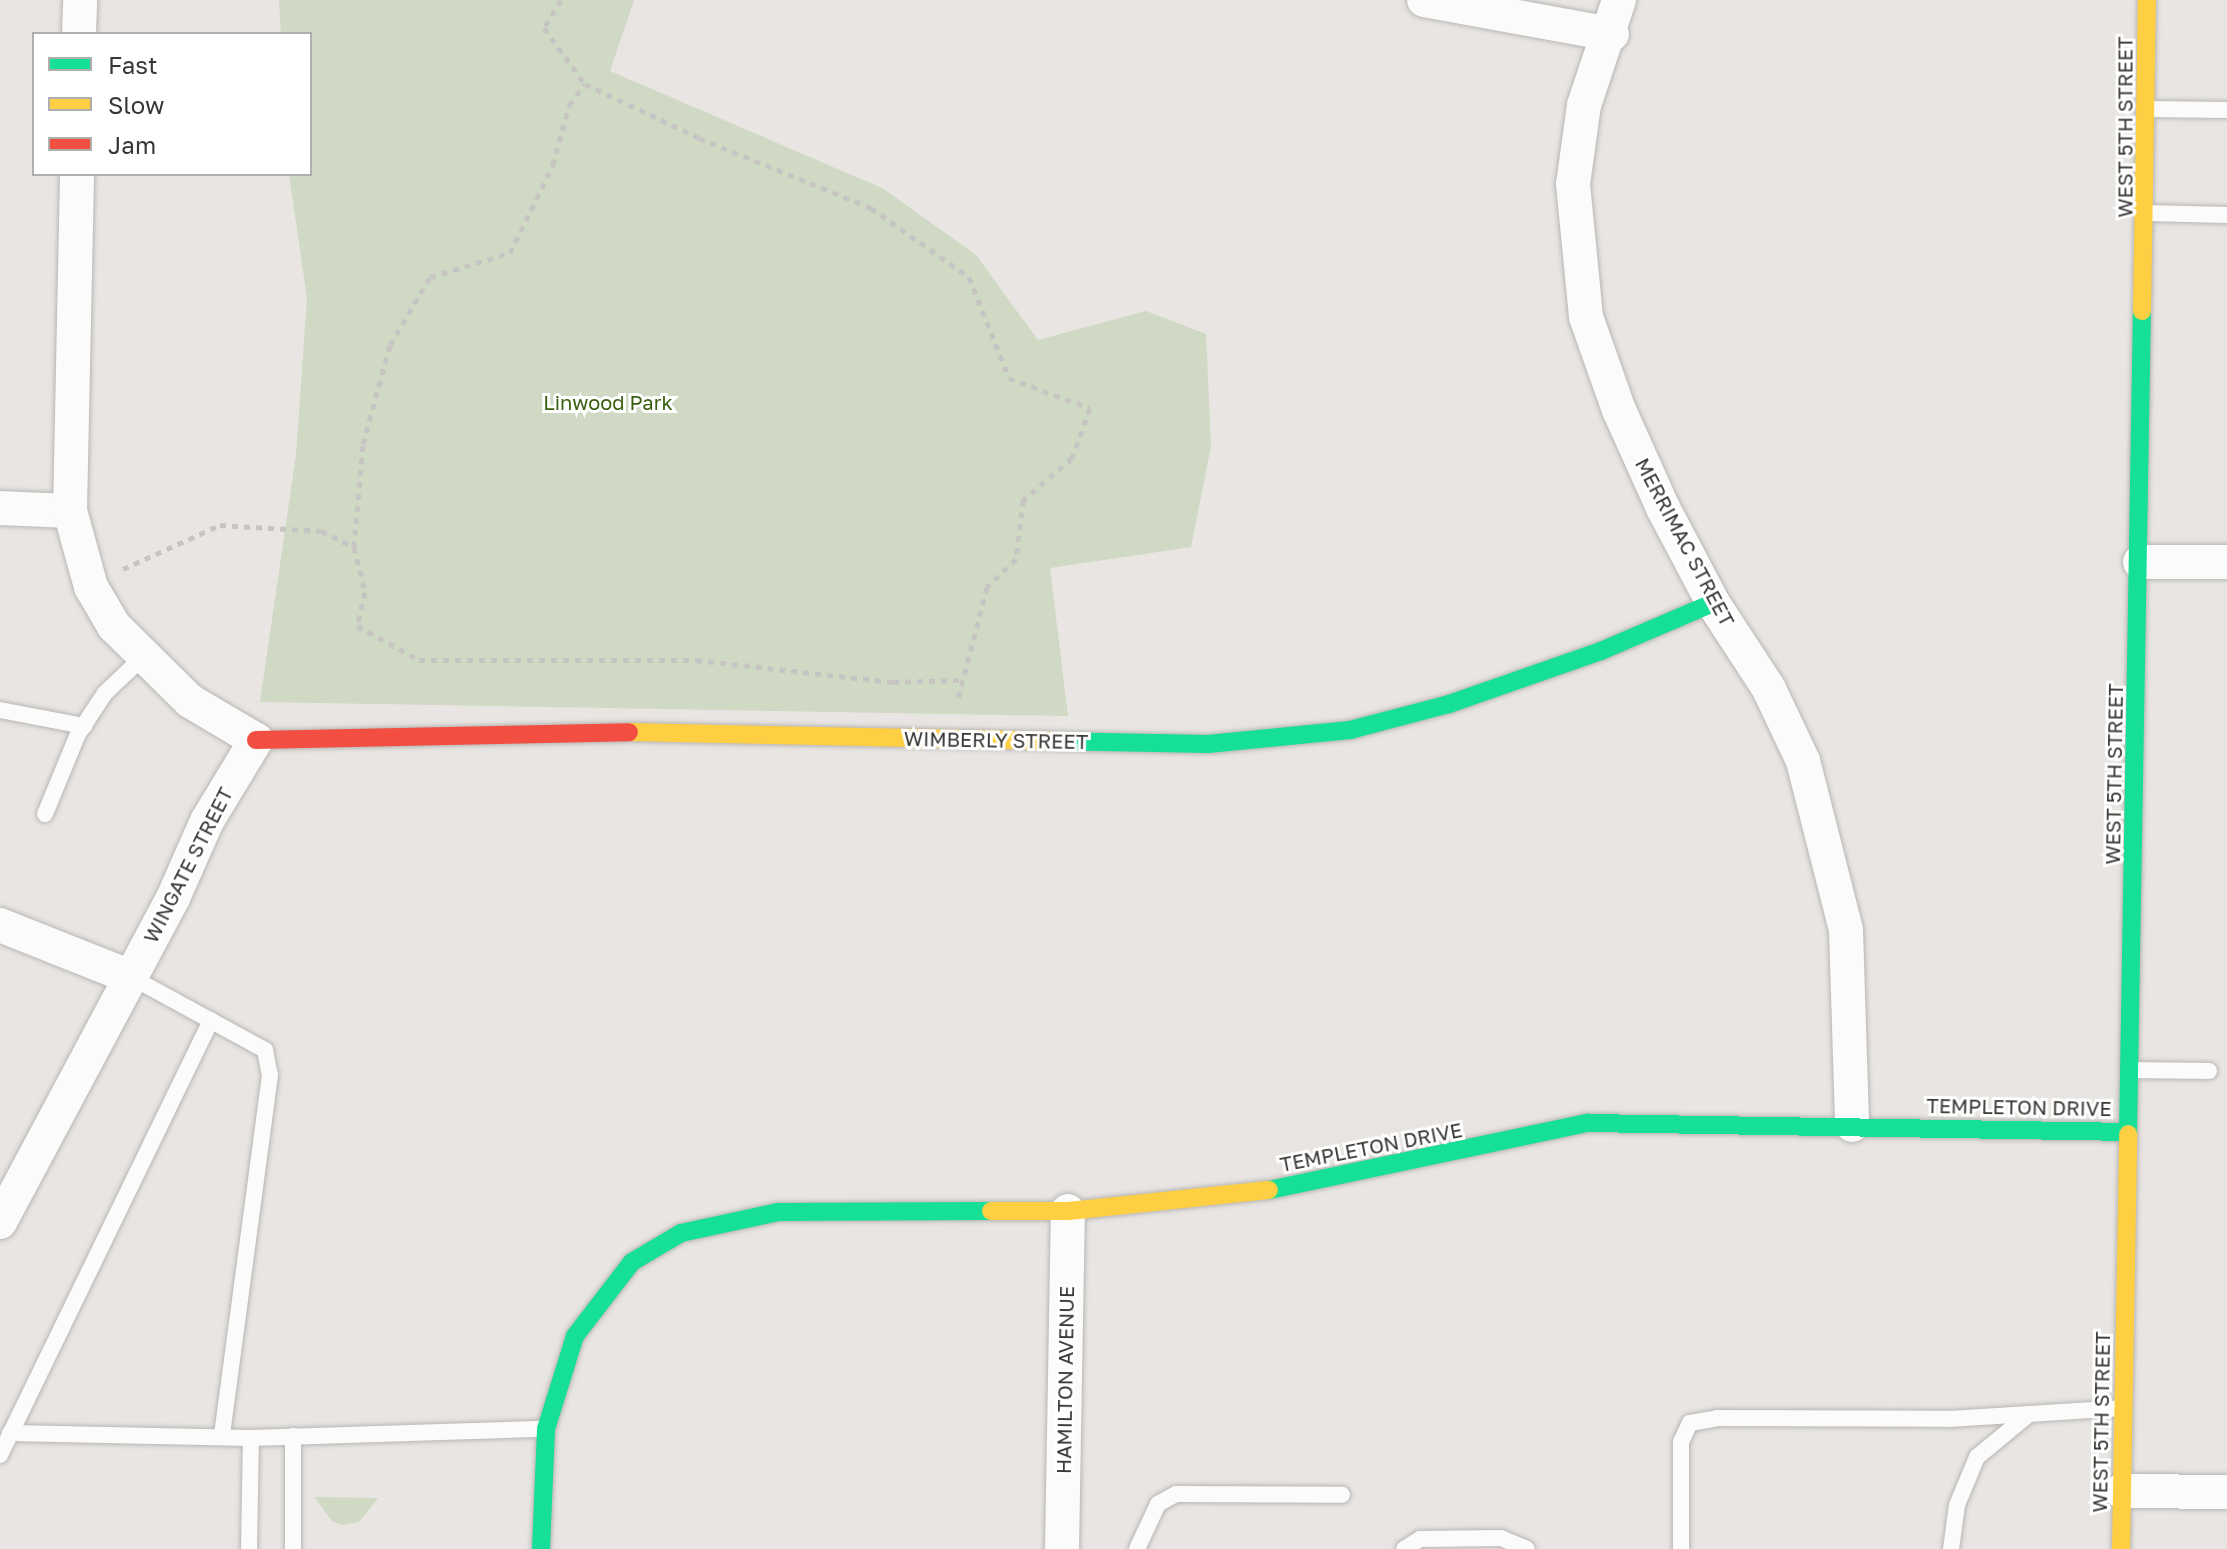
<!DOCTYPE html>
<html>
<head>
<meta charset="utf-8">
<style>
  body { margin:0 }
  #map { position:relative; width:2227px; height:1549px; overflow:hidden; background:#e8e5e2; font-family:"Golos Text",sans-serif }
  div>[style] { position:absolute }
  .green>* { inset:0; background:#cfd9c3 }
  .path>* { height:5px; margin-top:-2.5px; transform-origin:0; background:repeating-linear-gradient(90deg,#c6c5c3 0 6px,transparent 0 12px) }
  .roads { filter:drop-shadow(0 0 2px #b8b6b4) drop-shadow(0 0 2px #b8b6b4) }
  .lane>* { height:16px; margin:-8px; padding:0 8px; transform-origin:8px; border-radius:8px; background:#fcfbfb }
  .street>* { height:34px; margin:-17px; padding:0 17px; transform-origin:17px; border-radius:17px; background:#fcfbfb }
  .fast>* { height:18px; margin:-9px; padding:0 9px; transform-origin:9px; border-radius:9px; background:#16e098 }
  .slow>* { height:18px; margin:-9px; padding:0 9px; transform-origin:9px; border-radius:9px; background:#ffcf43 }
  .jam>* { height:18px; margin:-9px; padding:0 9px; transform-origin:9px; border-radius:9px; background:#f24e42 }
  span { translate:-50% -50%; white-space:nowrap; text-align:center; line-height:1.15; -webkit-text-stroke:6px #fff; paint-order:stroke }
  .street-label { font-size:20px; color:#383734 }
  .park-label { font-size:20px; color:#395f10 }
  .legend { position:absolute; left:32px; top:32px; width:280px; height:144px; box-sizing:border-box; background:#fff; border:2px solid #afafae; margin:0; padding:10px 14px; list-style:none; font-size:24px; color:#383734 }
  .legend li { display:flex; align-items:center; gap:16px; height:40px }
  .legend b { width:40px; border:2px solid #afafae }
</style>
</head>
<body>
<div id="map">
  <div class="green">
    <i style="clip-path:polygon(279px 0,634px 0,610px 71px,882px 188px,976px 255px,1038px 340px,1146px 311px,1206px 334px,1211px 446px,1191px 547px,1050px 568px,1068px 716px,260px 702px,296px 455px,307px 298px,289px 174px,310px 174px,310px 34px,281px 34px)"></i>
    <i style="clip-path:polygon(314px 1497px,378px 1498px,359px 1522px,342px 1525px,332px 1521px)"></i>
  </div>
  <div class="path">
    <i style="left:561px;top:0;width:33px;rotate:121deg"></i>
    <i style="left:544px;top:28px;width:69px;rotate:53.8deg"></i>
    <i style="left:585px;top:84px;width:126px;rotate:25.3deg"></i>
    <i style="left:699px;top:138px;width:186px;rotate:22.1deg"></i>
    <i style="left:871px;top:208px;width:120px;rotate:35.1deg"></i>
    <i style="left:969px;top:277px;width:109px;rotate:68.4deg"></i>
    <i style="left:1009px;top:378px;width:86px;rotate:20.3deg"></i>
    <i style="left:1090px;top:408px;width:53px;rotate:109.8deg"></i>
    <i style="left:1072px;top:458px;width:65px;rotate:139.4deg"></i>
    <i style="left:1023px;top:500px;width:59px;rotate:96.8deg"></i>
    <i style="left:1016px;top:559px;width:40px;rotate:136deg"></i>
    <i style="left:987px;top:587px;width:116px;rotate:104.5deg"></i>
    <i style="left:354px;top:547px;width:103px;rotate:-85deg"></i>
    <i style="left:363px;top:444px;width:103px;rotate:-74.7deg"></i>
    <i style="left:390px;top:345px;width:79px;rotate:-59.5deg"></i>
    <i style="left:430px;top:277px;width:84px;rotate:-16.7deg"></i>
    <i style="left:510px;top:253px;width:98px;rotate:-64deg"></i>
    <i style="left:553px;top:165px;width:62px;rotate:-75.1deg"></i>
    <i style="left:569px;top:105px;width:26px;rotate:-53deg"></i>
    <i style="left:123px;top:569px;width:107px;rotate:-24.4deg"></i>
    <i style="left:220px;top:525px;width:101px;rotate:3.4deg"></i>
    <i style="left:321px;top:531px;width:37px;rotate:26deg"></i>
    <i style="left:354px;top:547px;width:46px;rotate:76.3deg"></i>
    <i style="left:365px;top:592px;width:35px;rotate:103deg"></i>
    <i style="left:357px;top:626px;width:71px;rotate:28.7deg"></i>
    <i style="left:419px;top:660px;width:277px"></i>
    <i style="left:696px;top:660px;width:198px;rotate:6.4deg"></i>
    <i style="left:893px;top:682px;width:67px;rotate:-1.7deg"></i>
  </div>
  <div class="roads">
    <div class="lane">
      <i style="left:2147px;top:109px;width:80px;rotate:0.7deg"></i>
      <i style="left:2147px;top:213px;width:80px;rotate:1.4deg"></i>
      <i style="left:0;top:710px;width:86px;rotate:10.8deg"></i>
      <i style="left:45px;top:814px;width:87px;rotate:-67.6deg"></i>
      <i style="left:78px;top:734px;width:49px;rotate:-56.6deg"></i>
      <i style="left:105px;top:693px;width:54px;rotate:-43.5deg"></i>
      <i style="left:131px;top:977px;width:153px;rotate:28.6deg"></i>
      <i style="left:265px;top:1050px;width:25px;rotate:79deg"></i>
      <i style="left:270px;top:1075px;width:365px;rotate:97.6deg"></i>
      <i style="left:2131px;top:1070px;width:78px;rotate:0.7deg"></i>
      <i style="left:10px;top:1433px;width:241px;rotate:1.2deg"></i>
      <i style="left:251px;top:1438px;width:293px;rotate:-1.8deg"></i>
      <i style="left:0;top:1455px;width:483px;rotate:-64.1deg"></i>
      <i style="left:249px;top:1549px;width:111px;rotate:-89deg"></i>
      <i style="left:293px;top:1549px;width:113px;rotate:-90deg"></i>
      <i style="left:1137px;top:1549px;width:50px;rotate:-65deg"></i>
      <i style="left:1158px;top:1504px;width:21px;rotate:-29deg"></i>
      <i style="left:1176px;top:1494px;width:166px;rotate:0.3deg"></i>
      <i style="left:1404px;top:1549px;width:19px;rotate:-32deg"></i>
      <i style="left:1420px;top:1539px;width:81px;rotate:-0.7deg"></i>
      <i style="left:1501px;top:1538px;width:28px;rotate:23deg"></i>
      <i style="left:1681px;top:1549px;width:107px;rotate:-90deg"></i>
      <i style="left:1681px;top:1442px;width:21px;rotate:-65deg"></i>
      <i style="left:1690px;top:1423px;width:27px;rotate:-10deg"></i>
      <i style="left:1717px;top:1418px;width:232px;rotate:0.2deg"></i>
      <i style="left:1949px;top:1419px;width:173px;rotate:-3.6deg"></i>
      <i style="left:1951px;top:1549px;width:44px;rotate:-82.2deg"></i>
      <i style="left:1957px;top:1505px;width:52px;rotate:-67.4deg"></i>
      <i style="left:1977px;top:1457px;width:66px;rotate:-39.5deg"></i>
    </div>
    <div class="street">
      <i style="left:1424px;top:0;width:191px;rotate:10.3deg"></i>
      <i style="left:1619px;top:0;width:111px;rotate:108.4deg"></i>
      <i style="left:1584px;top:105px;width:80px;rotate:97.9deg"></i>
      <i style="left:1573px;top:184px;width:134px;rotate:84.4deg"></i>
      <i style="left:1586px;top:317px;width:99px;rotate:70.5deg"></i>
      <i style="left:1619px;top:410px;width:107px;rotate:65.8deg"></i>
      <i style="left:1663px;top:508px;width:107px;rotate:62.2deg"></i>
      <i style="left:1713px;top:603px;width:103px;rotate:56.9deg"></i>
      <i style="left:1769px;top:689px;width:80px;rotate:64.7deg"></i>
      <i style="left:1803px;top:761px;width:174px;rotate:75.7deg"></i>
      <i style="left:1846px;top:930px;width:195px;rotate:88.2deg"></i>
      <i style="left:79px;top:34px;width:34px;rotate:-88deg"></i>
      <i style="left:0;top:508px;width:70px;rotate:2.5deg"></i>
      <i style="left:2140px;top:562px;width:87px"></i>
      <i style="left:0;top:925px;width:141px;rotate:21.7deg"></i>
      <i style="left:0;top:1222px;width:367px;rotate:-61.9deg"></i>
      <i style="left:173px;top:898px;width:84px;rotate:-66.2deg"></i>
      <i style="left:207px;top:821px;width:95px;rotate:-58.8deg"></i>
      <i style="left:256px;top:740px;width:77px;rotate:-149.4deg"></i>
      <i style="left:190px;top:701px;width:107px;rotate:-135.4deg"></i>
      <i style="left:114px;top:626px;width:45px;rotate:-120.5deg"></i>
      <i style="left:91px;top:587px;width:79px;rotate:-105.4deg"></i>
      <i style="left:70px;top:511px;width:337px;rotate:-88.8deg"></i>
      <i style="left:2121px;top:1491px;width:106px;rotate:0.5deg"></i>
      <i style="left:1062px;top:1549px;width:338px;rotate:-89deg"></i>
    </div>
    <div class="fast">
      <i style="left:1049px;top:741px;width:159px;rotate:1.1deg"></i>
      <i style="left:1208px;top:744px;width:143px;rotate:-5.6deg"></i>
      <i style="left:1350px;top:730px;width:102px;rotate:-14.7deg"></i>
      <i style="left:1449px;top:704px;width:161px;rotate:-19.2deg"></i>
      <i style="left:1601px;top:651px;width:122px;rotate:-23.2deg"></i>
      <i style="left:2128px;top:1134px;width:823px;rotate:-89.03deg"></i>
      <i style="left:1269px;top:1190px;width:326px;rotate:-11.9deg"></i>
      <i style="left:1588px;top:1123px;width:540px;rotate:0.95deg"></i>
      <i style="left:541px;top:1549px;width:120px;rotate:-87.6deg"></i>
      <i style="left:546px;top:1429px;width:97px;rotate:-72.7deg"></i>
      <i style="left:575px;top:1336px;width:93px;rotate:-52.4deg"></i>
      <i style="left:632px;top:1262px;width:57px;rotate:-30.6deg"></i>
      <i style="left:681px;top:1233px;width:99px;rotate:-12.2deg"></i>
      <i style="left:778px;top:1212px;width:213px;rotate:-0.3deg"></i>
    </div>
    <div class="slow">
      <i style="left:2142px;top:311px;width:311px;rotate:-89.1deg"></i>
      <i style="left:629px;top:732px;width:420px;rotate:1.2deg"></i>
      <i style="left:991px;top:1211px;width:77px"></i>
      <i style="left:1068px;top:1211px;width:202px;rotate:-6deg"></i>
      <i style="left:2121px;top:1549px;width:415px;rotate:-89deg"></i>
    </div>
    <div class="jam">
      <i style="left:256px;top:740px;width:373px;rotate:-1.2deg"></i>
    </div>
  </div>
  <div class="street-label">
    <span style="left:2125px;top:127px;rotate:-90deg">WEST 5TH STREET</span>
    <span style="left:1685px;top:542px;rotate:62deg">MERRIMAC STREET</span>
    <span style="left:996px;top:740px;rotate:1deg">WIMBERLY STREET</span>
    <span style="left:2114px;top:774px;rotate:-89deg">WEST 5TH STREET</span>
    <span style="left:188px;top:865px;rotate:-63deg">WINGATE STREET</span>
    <span style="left:2019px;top:1107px;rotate:1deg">TEMPLETON DRIVE</span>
    <span style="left:1371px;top:1147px;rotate:-11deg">TEMPLETON DRIVE</span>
    <span style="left:1065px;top:1380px;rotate:-89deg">HAMILTON AVENUE</span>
    <span style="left:2101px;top:1422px;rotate:-89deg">WEST 5TH STREET</span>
  </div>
  <div class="park-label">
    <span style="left:608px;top:402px">Linwood Park</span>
  </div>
  <ul class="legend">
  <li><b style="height:10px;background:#16e098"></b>Fast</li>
  <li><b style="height:10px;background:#ffcf43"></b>Slow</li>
  <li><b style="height:10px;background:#f24e42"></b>Jam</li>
  </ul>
</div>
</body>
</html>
